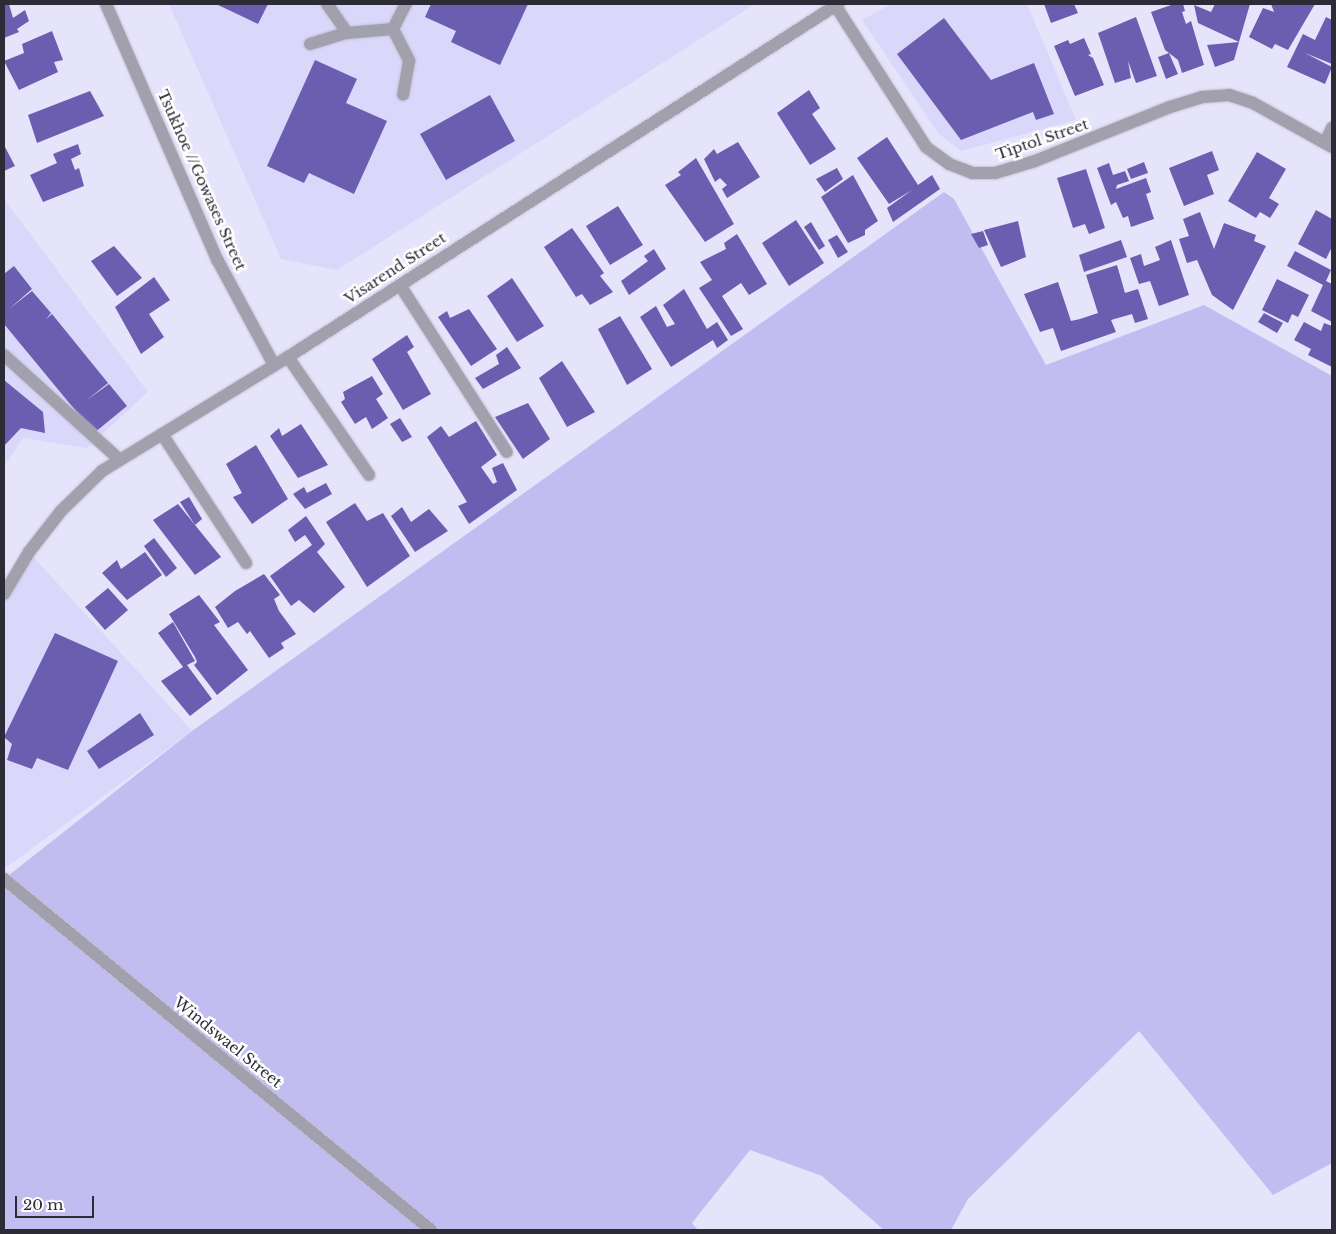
<!DOCTYPE html>
<html>
<head>
<meta charset="utf-8">
<style>
  body { margin:0 }
  #map { position:relative; width:1336px; height:1234px; overflow:hidden; background:#e6e4fb; font-family:"Libre Baskerville",serif }
  div>[style] { position:absolute }
  .built>* { inset:0; background:#d9d7fa }
  .green>* { inset:0; background:#c2bdf1 }
  .building>* { inset:0; background:#6b5eb0 }
  .roads { filter:drop-shadow(0 0 1px #c1bfd4) drop-shadow(0 0 1px #c1bfd4) }
  .minor>* { height:12px; margin:-6px; padding:0 6px; transform-origin:6px; border-radius:6px; background:#a1a0ac }
  span { translate:-50% -50%; white-space:nowrap; text-align:center; line-height:1.15; -webkit-text-stroke:5px #fff; paint-order:stroke }
  .street-label { font-size:15px; color:#2d2c36 }
  .frame { position:absolute; inset:0; border:5px solid #2d2c36; pointer-events:none }
  .scale { position:absolute; left:15px; top:1196px; width:79px; height:22px; box-sizing:border-box; border:2px solid #2d2c36; border-top:0; padding-left:6px; font-size:15px; line-height:18px; white-space:nowrap; color:#2d2c36; -webkit-text-stroke:4px #fff; paint-order:stroke }
</style>
</head>
<body>
<div id="map">
  <div class="built">
    <i style="clip-path:polygon(169px 4px,755px 4px,337px 270px,281px 259px)"></i>
    <i style="clip-path:polygon(892px 4px,1027px 4px,1076px 120px,961px 151px,939px 134px,862px 20px)"></i>
    <i style="clip-path:polygon(4px 199px,148px 392px,87px 448px,23px 438px,4px 467px)"></i>
    <i style="clip-path:polygon(29px 552px,192px 731px,4px 869px,4px 594px)"></i>
  </div>
  <div class="green">
    <i style="clip-path:polygon(944px 192px,954px 199px,1046px 365px,1204px 305px,1332px 376px,1332px 1163px,1273px 1195px,1139px 1031px,968px 1199px,951px 1230px,884px 1230px,822px 1176px,750px 1150px,692px 1223px,698px 1230px,4px 1230px,4px 879px,192px 731px)"></i>
  </div>
  <div class="building">
    <i style="clip-path:polygon(4px 4px,9px 4px,13px 18px,25px 10px,29px 21px,17px 29px,19px 32px,4px 38px)"></i>
    <i style="clip-path:polygon(216px 4px,268px 4px,258px 24px)"></i>
    <i style="clip-path:polygon(431px 4px,528px 4px,500px 65px,451px 42px,456px 31px,425px 17px)"></i>
    <i style="clip-path:polygon(1044px 4px,1074px 4px,1078px 13px,1051px 23px)"></i>
    <i style="clip-path:polygon(1174px 4px,1183px 4px,1185px 11px,1182px 12px,1186px 24px,1191px 21px,1204px 65px,1182px 73px,1178px 60px,1169px 53px,1178px 74px,1166px 79px,1158px 57px,1169px 53px,1165px 50px,1151px 12px)"></i>
    <i style="clip-path:polygon(1215px 4px,1250px 4px,1239px 42px,1198px 23px,1194px 5px,1211px 12px)"></i>
    <i style="clip-path:polygon(1271px 4px,1315px 4px,1288px 50px,1275px 44px,1272px 49px,1249px 37px,1263px 8px,1274px 12px)"></i>
    <i style="clip-path:polygon(1136px 17px,1157px 76px,1136px 83px,1128px 61px,1131px 78px,1115px 83px,1098px 33px)"></i>
    <i style="clip-path:polygon(1326px 17px,1332px 20px,1332px 64px,1305px 53px,1332px 67px,1325px 84px,1287px 67px,1303px 34px,1315px 40px)"></i>
    <i style="clip-path:polygon(944px 18px,991px 80px,1034px 63px,1054px 114px,1036px 120px,1033px 112px,961px 140px,897px 54px)"></i>
    <i style="clip-path:polygon(52px 31px,63px 60px,54px 62px,58px 72px,19px 90px,4px 61px,24px 53px,22px 44px)"></i>
    <i style="clip-path:polygon(1084px 38px,1091px 54px,1088px 55px,1093px 58px,1104px 85px,1075px 96px,1054px 46px,1068px 40px,1070px 44px)"></i>
    <i style="clip-path:polygon(1239px 42px,1234px 60px,1215px 67px,1207px 45px)"></i>
    <i style="clip-path:polygon(315px 60px,357px 79px,346px 103px,387px 121px,354px 194px,309px 173px,304px 183px,267px 166px)"></i>
    <i style="clip-path:polygon(809px 90px,820px 108px,812px 114px,836px 149px,810px 165px,777px 113px)"></i>
    <i style="clip-path:polygon(90px 91px,104px 116px,37px 143px,28px 115px)"></i>
    <i style="clip-path:polygon(490px 95px,515px 141px,446px 180px,420px 134px)"></i>
    <i style="clip-path:polygon(887px 137px,918px 185px,932px 175px,940px 189px,893px 222px,887px 208px,912px 190px,889px 204px,857px 158px)"></i>
    <i style="clip-path:polygon(738px 142px,760px 177px,727px 198px,722px 189px,727px 185px,720px 178px,715px 182px,704px 159px,714px 149px,717px 154px)"></i>
    <i style="clip-path:polygon(78px 144px,81px 154px,71px 159px,75px 170px,79px 168px,84px 186px,43px 202px,30px 175px,57px 163px,53px 154px)"></i>
    <i style="clip-path:polygon(4px 145px,15px 166px,4px 171px)"></i>
    <i style="clip-path:polygon(1212px 151px,1219px 170px,1207px 175px,1214px 194px,1184px 206px,1169px 168px)"></i>
    <i style="clip-path:polygon(1257px 152px,1286px 169px,1269px 198px,1279px 204px,1270px 218px,1260px 212px,1256px 218px,1228px 201px)"></i>
    <i style="clip-path:polygon(696px 158px,734px 224px,705px 242px,665px 185px,681px 175px,678px 172px)"></i>
    <i style="clip-path:polygon(1144px 162px,1148px 173px,1131px 179px,1127px 169px)"></i>
    <i style="clip-path:polygon(1109px 163px,1113px 175px,1125px 171px,1129px 181px,1117px 185px,1116px 189px,1146px 178px,1151px 192px,1146px 194px,1154px 219px,1131px 227px,1128px 216px,1123px 218px,1116px 202px,1111px 205px,1097px 168px)"></i>
    <i style="clip-path:polygon(837px 168px,843px 179px,825px 192px,816px 179px)"></i>
    <i style="clip-path:polygon(1086px 169px,1105px 228px,1089px 234px,1085px 224px,1073px 228px,1057px 178px)"></i>
    <i style="clip-path:polygon(853px 175px,878px 221px,865px 230px,865px 235px,848px 243px,821px 197px)"></i>
    <i style="clip-path:polygon(618px 206px,643px 245px,610px 265px,586px 226px)"></i>
    <i style="clip-path:polygon(1316px 210px,1332px 219px,1332px 247px,1326px 259px,1298px 244px)"></i>
    <i style="clip-path:polygon(1200px 212px,1214px 249px,1224px 223px,1256px 235px,1254px 241px,1266px 246px,1233px 310px,1212px 295px,1197px 260px,1187px 263px,1179px 239px,1189px 236px,1183px 219px)"></i>
    <i style="clip-path:polygon(796px 220px,824px 263px,789px 286px,762px 243px)"></i>
    <i style="clip-path:polygon(1018px 221px,1026px 257px,1001px 267px,984px 230px)"></i>
    <i style="clip-path:polygon(811px 222px,825px 246px,819px 250px,804px 227px)"></i>
    <i style="clip-path:polygon(572px 228px,604px 273px,600px 276px,613px 292px,590px 305px,582px 294px,576px 297px,544px 247px)"></i>
    <i style="clip-path:polygon(983px 231px,988px 245px,979px 248px,971px 234px)"></i>
    <i style="clip-path:polygon(737px 234px,767px 284px,749px 295px,741px 283px,722px 296px,743px 329px,731px 336px,699px 288px,712px 280px,700px 262px,726px 249px,724px 243px)"></i>
    <i style="clip-path:polygon(837px 235px,848px 252px,838px 258px,828px 240px)"></i>
    <i style="clip-path:polygon(1121px 240px,1127px 257px,1084px 272px,1079px 255px)"></i>
    <i style="clip-path:polygon(1171px 240px,1189px 295px,1159px 306px,1150px 281px,1139px 284px,1130px 258px,1141px 254px,1144px 266px,1160px 260px,1155px 247px)"></i>
    <i style="clip-path:polygon(114px 246px,142px 278px,117px 296px,91px 261px)"></i>
    <i style="clip-path:polygon(654px 249px,666px 269px,629px 295px,621px 281px,648px 261px,644px 256px)"></i>
    <i style="clip-path:polygon(1295px 251px,1331px 270px,1326px 281px,1332px 284px,1332px 322px,1311px 311px,1323px 285px,1287px 266px)"></i>
    <i style="clip-path:polygon(1117px 265px,1125px 293px,1138px 289px,1148px 319px,1135px 323px,1132px 314px,1111px 320px,1116px 332px,1061px 351px,1053px 328px,1040px 332px,1024px 294px,1058px 282px,1071px 321px,1080px 319px,1098px 313px,1086px 275px)"></i>
    <i style="clip-path:polygon(14px 266px,32px 289px,9px 309px,32px 291px,51px 313px,46px 319px,52px 314px,108px 383px,87px 400px,109px 384px,127px 406px,94px 433px,4px 324px,4px 274px)"></i>
    <i style="clip-path:polygon(154px 277px,170px 300px,149px 314px,164px 337px,141px 354px,115px 307px)"></i>
    <i style="clip-path:polygon(512px 278px,544px 326px,517px 342px,487px 296px)"></i>
    <i style="clip-path:polygon(1277px 279px,1309px 295px,1298px 317px,1292px 314px,1288px 323px,1262px 310px)"></i>
    <i style="clip-path:polygon(684px 289px,707px 329px,717px 322px,728px 340px,717px 348px,713px 340px,671px 367px,640px 317px,656px 306px,667px 327px,675px 324px,663px 305px)"></i>
    <i style="clip-path:polygon(469px 309px,497px 349px,471px 366px,438px 317px,447px 311px,450px 318px)"></i>
    <i style="clip-path:polygon(1264px 313px,1283px 323px,1277px 333px,1258px 322px)"></i>
    <i style="clip-path:polygon(620px 316px,652px 369px,627px 385px,598px 329px)"></i>
    <i style="clip-path:polygon(1304px 322px,1321px 331px,1324px 323px,1332px 326px,1332px 367px,1308px 355px,1311px 349px,1294px 340px)"></i>
    <i style="clip-path:polygon(407px 335px,414px 347px,407px 352px,431px 394px,403px 410px,372px 359px)"></i>
    <i style="clip-path:polygon(507px 347px,521px 368px,483px 389px,475px 378px,499px 364px,496px 355px)"></i>
    <i style="clip-path:polygon(562px 361px,595px 412px,567px 427px,539px 378px)"></i>
    <i style="clip-path:polygon(372px 376px,383px 394px,376px 399px,388px 418px,372px 429px,366px 417px,355px 424px,341px 402px,345px 399px,343px 392px)"></i>
    <i style="clip-path:polygon(4px 380px,43px 412px,45px 433px,21px 428px,4px 446px)"></i>
    <i style="clip-path:polygon(528px 403px,550px 439px,523px 459px,495px 417px)"></i>
    <i style="clip-path:polygon(400px 418px,412px 437px,402px 442px,390px 424px)"></i>
    <i style="clip-path:polygon(476px 421px,497px 455px,481px 467px,493px 484px,497px 482px,492px 468px,503px 463px,517px 490px,469px 524px,458px 506px,467px 502px,427px 437px,441px 426px,449px 437px)"></i>
    <i style="clip-path:polygon(301px 424px,328px 465px,298px 478px,270px 436px,279px 428px,282px 436px)"></i>
    <i style="clip-path:polygon(256px 445px,288px 499px,252px 524px,233px 497px,242px 493px,226px 464px)"></i>
    <i style="clip-path:polygon(326px 483px,332px 494px,305px 509px,293px 494px,304px 487px,307px 493px)"></i>
    <i style="clip-path:polygon(189px 497px,202px 519px,195px 525px,180px 502px)"></i>
    <i style="clip-path:polygon(355px 503px,367px 521px,383px 513px,410px 556px,367px 587px,326px 522px)"></i>
    <i style="clip-path:polygon(178px 504px,221px 557px,195px 575px,153px 520px)"></i>
    <i style="clip-path:polygon(402px 507px,411px 522px,429px 509px,448px 531px,415px 552px,391px 516px)"></i>
    <i style="clip-path:polygon(306px 516px,325px 544px,317px 552px,345px 587px,314px 613px,299px 600px,291px 606px,270px 576px,312px 545px,305px 535px,295px 542px,288px 530px)"></i>
    <i style="clip-path:polygon(154px 538px,177px 568px,166px 577px,144px 546px)"></i>
    <i style="clip-path:polygon(145px 552px,162px 575px,127px 600px,102px 573px,117px 560px,121px 569px)"></i>
    <i style="clip-path:polygon(264px 574px,280px 595px,274px 599px,279px 611px,296px 634px,281px 643px,284px 648px,269px 658px,250px 631px,247px 634px,238px 622px,228px 628px,215px 607px,235px 591px)"></i>
    <i style="clip-path:polygon(108px 588px,128px 610px,105px 630px,85px 607px)"></i>
    <i style="clip-path:polygon(199px 595px,220px 622px,214px 625px,248px 670px,217px 695px,194px 665px,197px 662px,195px 657px,169px 614px)"></i>
    <i style="clip-path:polygon(173px 622px,195px 661px,187px 665px,212px 699px,190px 716px,161px 681px,183px 667px,158px 633px)"></i>
    <i style="clip-path:polygon(55px 633px,118px 661px,68px 770px,37px 758px,32px 769px,7px 760px,12px 744px,4px 737px)"></i>
    <i style="clip-path:polygon(140px 713px,154px 735px,99px 769px,87px 751px)"></i>
  </div>
  <div class="roads">
    <div class="minor">
      <i style="left:106px;top:4px;width:280px;rotate:66.5deg"></i>
      <i style="left:218px;top:261px;width:118px;rotate:61.7deg"></i>
      <i style="left:327px;top:4px;width:35px;rotate:55deg"></i>
      <i style="left:835px;top:5px;width:169px;rotate:57.3deg"></i>
      <i style="left:926px;top:147px;width:29px;rotate:36deg"></i>
      <i style="left:949px;top:164px;width:25px;rotate:21deg"></i>
      <i style="left:972px;top:173px;width:23px"></i>
      <i style="left:995px;top:173px;width:42px;rotate:-16.7deg"></i>
      <i style="left:1035px;top:161px;width:145px;rotate:-21.8deg"></i>
      <i style="left:1170px;top:107px;width:34px;rotate:-17deg"></i>
      <i style="left:1202px;top:97px;width:27px;rotate:-4deg"></i>
      <i style="left:1229px;top:95px;width:25px;rotate:18deg"></i>
      <i style="left:1253px;top:103px;width:90px;rotate:29.1deg"></i>
      <i style="left:393px;top:29px;width:36px;rotate:63deg"></i>
      <i style="left:409px;top:61px;width:34px;rotate:100deg"></i>
      <i style="left:393px;top:29px;width:28px;rotate:-63deg"></i>
      <i style="left:310px;top:44px;width:39px;rotate:-17deg"></i>
      <i style="left:347px;top:33px;width:46px;rotate:-5deg"></i>
      <i style="left:1325px;top:143px;width:17px;rotate:-65deg"></i>
      <i style="left:400px;top:285px;width:198px;rotate:57.4deg"></i>
      <i style="left:4px;top:355px;width:156px;rotate:42.2deg"></i>
      <i style="left:288px;top:357px;width:143px;rotate:55.5deg"></i>
      <i style="left:162px;top:434px;width:154px;rotate:56.9deg"></i>
      <i style="left:4px;top:594px;width:49px;rotate:-59.2deg"></i>
      <i style="left:29px;top:552px;width:52px;rotate:-52deg"></i>
      <i style="left:61px;top:511px;width:57px;rotate:-44.3deg"></i>
      <i style="left:102px;top:471px;width:218px;rotate:-31.5deg"></i>
      <i style="left:288px;top:357px;width:654px;rotate:-32.69deg"></i>
      <i style="left:4px;top:879px;width:553px;rotate:39.42deg"></i>
    </div>
  </div>
  <div class="street-label">
    <span style="left:1042px;top:139px;rotate:-19deg">Tiptol Street</span>
    <span style="left:202px;top:180px;rotate:66deg">Tsukhoe //Gowases Street</span>
    <span style="left:395px;top:268px;rotate:-33deg">Visarend Street</span>
    <span style="left:228px;top:1042px;rotate:39deg">Windswael Street</span>
  </div>
  <div class="frame"></div>
  <div class="scale">20 m</div>
</div>
</body>
</html>
